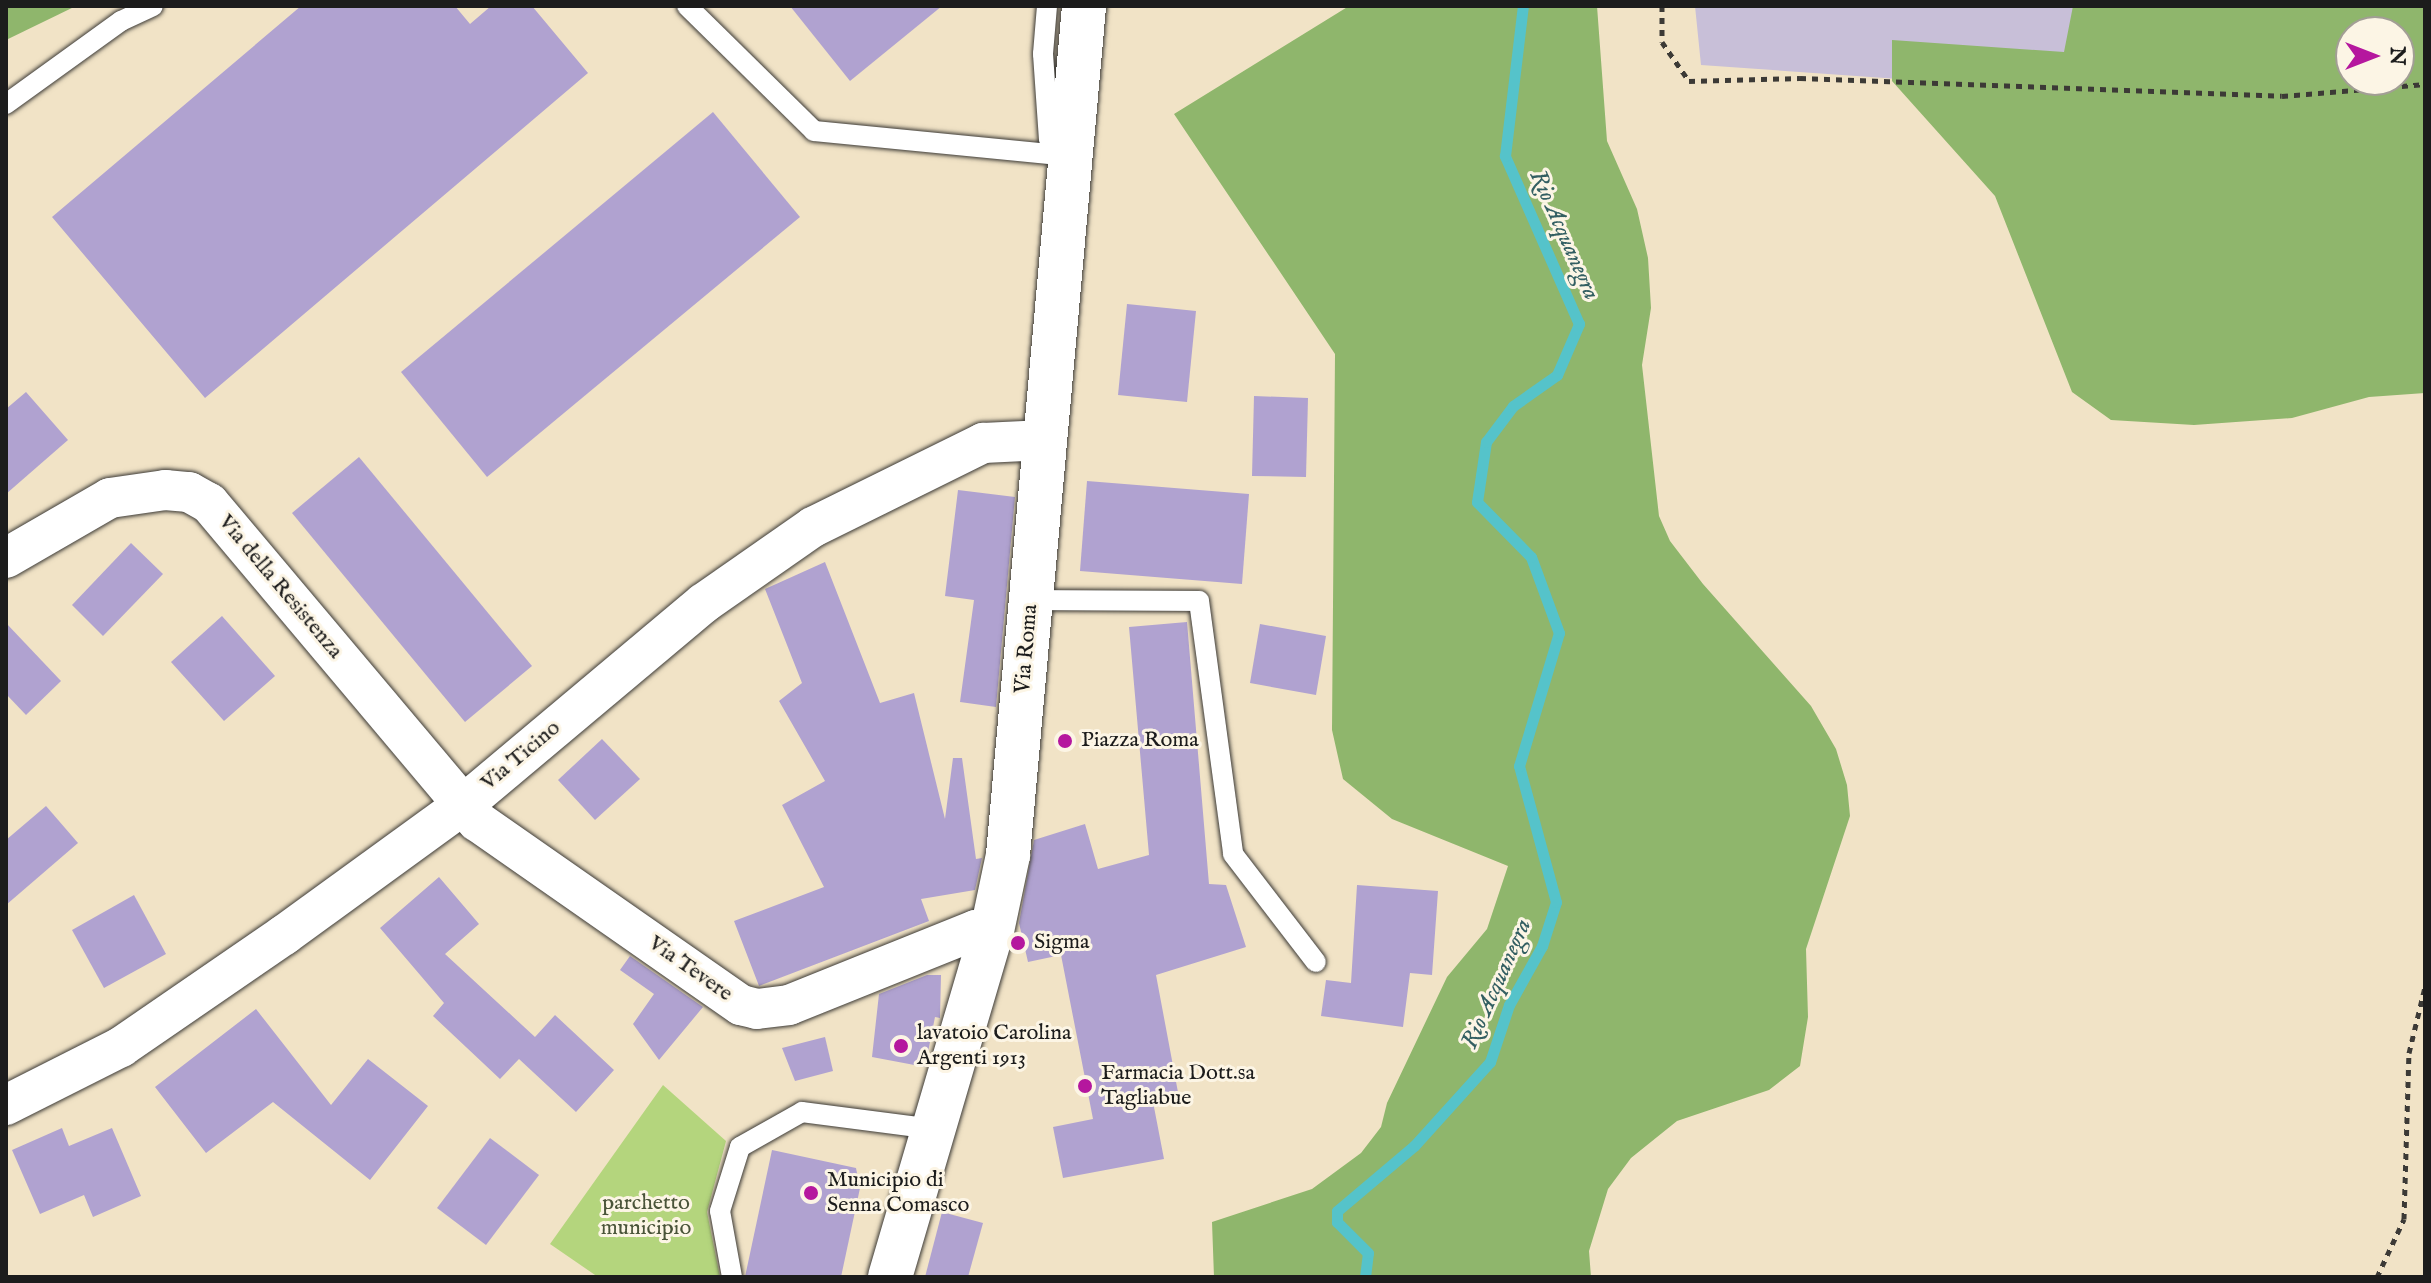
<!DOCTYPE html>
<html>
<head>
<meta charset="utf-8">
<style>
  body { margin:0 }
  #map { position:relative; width:2431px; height:1283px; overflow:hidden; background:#f1e3c6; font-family:"IM FELL English",serif }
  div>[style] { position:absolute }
  .industrial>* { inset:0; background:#c8bfd8 }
  .green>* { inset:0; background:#b4d57d }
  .forest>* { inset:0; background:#8fb66c }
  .stream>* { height:11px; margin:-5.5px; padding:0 5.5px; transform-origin:5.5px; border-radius:5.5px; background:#55c3ca }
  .building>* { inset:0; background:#b0a2d0 }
  .path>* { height:5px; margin-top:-2.5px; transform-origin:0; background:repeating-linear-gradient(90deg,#3c3a36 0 6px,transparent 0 12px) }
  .roads { filter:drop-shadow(0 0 2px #3c3a36) drop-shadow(0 0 2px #3c3a36) }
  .lane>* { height:20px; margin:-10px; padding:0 10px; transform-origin:10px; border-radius:10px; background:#fff }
  .street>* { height:40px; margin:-20px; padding:0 20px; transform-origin:20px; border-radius:20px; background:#fff }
  .secondary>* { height:44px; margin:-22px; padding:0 22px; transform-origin:22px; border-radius:22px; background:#fff }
  .dots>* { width:22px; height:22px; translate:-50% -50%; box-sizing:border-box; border:4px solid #fcf5e5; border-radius:50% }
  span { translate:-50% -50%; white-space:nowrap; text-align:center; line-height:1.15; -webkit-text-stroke:6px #fcf5e5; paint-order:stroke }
  .street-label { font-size:22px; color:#1c1c1c }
  .poi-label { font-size:22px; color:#1c1c1c }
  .left { translate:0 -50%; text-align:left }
  .park-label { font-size:22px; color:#4a5439 }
  .water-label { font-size:24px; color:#335f62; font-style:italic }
  .frame { position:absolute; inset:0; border:8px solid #1c1c1c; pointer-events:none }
  .north { position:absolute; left:2335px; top:16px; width:80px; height:80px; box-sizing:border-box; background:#fcf5e5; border:2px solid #a29e95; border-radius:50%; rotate:90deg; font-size:22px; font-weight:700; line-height:32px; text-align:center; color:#1c1c1c }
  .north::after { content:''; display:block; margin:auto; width:28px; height:36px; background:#b5179e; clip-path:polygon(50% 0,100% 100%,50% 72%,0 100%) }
</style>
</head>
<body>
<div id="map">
  <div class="industrial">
    <i style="clip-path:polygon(evenodd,1695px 6px,2425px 6px,2425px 116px,1701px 65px,1695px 6px,2351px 32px,2399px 32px,2399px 80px,2351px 80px,2351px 32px)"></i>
  </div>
  <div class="green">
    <i style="clip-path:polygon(663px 1085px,726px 1141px,707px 1212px,720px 1277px,598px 1277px,550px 1244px)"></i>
  </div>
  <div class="forest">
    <i style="clip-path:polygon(6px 6px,76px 6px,6px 40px)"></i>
    <i style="clip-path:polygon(1349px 6px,1597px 6px,1607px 141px,1637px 209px,1648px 258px,1651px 308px,1642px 365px,1659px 516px,1670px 541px,1703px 584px,1811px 706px,1836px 749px,1847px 785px,1850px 816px,1806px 949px,1808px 1017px,1800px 1066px,1769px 1090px,1677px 1121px,1631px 1158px,1608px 1189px,1589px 1251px,1591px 1277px,1214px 1277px,1212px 1222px,1312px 1189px,1361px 1153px,1381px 1127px,1387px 1103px,1447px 977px,1487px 929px,1508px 866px,1392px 819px,1343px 779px,1332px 730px,1335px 354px,1174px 114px)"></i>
    <i style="clip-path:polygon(evenodd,2073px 6px,2425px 6px,2425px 393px,2369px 397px,2292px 418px,2194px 425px,2111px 420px,2072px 392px,1995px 196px,1892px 81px,1892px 40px,2064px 52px,2073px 6px,2351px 32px,2399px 32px,2399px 80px,2351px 80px,2351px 32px)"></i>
  </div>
  <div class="stream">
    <i style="left:1365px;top:1277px;width:24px;rotate:-83deg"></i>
    <i style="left:1368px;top:1253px;width:44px;rotate:-135deg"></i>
    <i style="left:1337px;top:1222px;width:11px;rotate:-90deg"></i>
    <i style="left:1337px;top:1211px;width:101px;rotate:-40.2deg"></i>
    <i style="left:1414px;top:1146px;width:113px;rotate:-47.9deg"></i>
    <i style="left:1490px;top:1062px;width:60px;rotate:-71.6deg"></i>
    <i style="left:1509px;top:1005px;width:68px;rotate:-60.8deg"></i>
    <i style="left:1542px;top:946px;width:46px;rotate:-72.3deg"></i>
    <i style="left:1556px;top:902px;width:141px;rotate:-105.2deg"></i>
    <i style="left:1519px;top:766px;width:139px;rotate:-73.3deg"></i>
    <i style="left:1559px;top:633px;width:81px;rotate:-110.2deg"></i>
    <i style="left:1531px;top:557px;width:77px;rotate:-134.5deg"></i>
    <i style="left:1477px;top:502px;width:61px;rotate:-81.5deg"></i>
    <i style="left:1486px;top:442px;width:45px;rotate:-53.1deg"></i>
    <i style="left:1513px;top:406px;width:54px;rotate:-35.2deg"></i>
    <i style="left:1557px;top:375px;width:56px;rotate:-66.7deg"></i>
    <i style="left:1579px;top:324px;width:184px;rotate:-113.8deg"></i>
    <i style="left:1505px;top:156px;width:151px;rotate:-83.2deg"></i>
  </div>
  <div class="building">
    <i style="clip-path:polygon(301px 6px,455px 6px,470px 24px,491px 6px,532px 6px,588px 73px,205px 398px,52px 217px)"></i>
    <i style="clip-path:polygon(790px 6px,942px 6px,850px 81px)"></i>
    <i style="clip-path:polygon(713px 112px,800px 217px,487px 477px,401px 372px)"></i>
    <i style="clip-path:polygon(1127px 304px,1196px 311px,1187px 402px,1118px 395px)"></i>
    <i style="clip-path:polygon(26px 392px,68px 440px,6px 494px,6px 409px)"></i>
    <i style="clip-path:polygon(1254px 396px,1308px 398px,1306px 477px,1252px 476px)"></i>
    <i style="clip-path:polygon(359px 457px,532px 666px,465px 722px,292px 513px)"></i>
    <i style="clip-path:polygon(1087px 481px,1249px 494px,1242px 584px,1080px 571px)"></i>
    <i style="clip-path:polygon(958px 490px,1015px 497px,996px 707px,960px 702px,974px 600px,945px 596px)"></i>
    <i style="clip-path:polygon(131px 543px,163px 574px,103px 636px,72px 605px)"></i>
    <i style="clip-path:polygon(825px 562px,880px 703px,914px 693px,945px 819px,953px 758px,962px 758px,976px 859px,982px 858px,975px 890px,921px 899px,929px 921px,759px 986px,734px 921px,824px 887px,782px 805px,825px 781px,779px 701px,802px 683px,765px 589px)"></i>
    <i style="clip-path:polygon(222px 616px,275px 676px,224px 721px,171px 662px)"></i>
    <i style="clip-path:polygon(1187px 622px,1209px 884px,1226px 885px,1246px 947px,1156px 975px,1180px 1103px,1154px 1107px,1164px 1159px,1063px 1178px,1053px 1127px,1093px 1119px,1061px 955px,1028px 962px,1019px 923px,1034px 840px,1085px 824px,1098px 869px,1149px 855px,1129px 627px)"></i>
    <i style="clip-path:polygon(6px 623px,61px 681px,26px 715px,6px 694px)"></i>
    <i style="clip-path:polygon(1260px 624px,1326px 636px,1316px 695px,1250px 683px)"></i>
    <i style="clip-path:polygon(602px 739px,640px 779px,595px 820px,558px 780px)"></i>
    <i style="clip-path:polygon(46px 806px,78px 843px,6px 905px,6px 840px)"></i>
    <i style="clip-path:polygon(439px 877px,479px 924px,445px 954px,535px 1037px,555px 1015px,614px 1070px,576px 1112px,519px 1059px,500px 1079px,433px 1016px,444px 1003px,380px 928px)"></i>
    <i style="clip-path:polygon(1357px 885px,1438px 891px,1432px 975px,1410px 973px,1403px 1027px,1321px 1016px,1326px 980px,1351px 983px)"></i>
    <i style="clip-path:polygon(134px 895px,166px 954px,104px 988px,72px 930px)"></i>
    <i style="clip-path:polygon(630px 956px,703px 1007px,659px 1060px,633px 1024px,654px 994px,620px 970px)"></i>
    <i style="clip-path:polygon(927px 975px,941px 975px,940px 1018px,935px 1017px,925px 1067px,872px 1057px,879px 994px)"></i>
    <i style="clip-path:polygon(256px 1009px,331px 1105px,368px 1059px,428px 1106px,370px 1180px,273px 1102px,206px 1153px,155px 1087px)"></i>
    <i style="clip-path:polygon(825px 1037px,833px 1071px,795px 1081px,782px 1048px)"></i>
    <i style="clip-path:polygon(62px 1128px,69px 1146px,112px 1128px,141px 1196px,93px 1217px,84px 1195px,40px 1214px,12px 1150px)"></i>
    <i style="clip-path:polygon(490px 1138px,539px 1175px,486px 1245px,437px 1208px)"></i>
    <i style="clip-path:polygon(772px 1150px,856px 1168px,860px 1188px,841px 1277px,745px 1277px)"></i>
    <i style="clip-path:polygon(942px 1212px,983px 1223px,968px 1277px,925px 1277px)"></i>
  </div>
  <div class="path">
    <i style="left:1662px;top:6px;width:36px;rotate:90deg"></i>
    <i style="left:1662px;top:42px;width:47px;rotate:55.3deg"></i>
    <i style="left:1689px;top:81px;width:111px;rotate:-1.5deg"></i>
    <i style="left:1800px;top:78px;width:482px;rotate:2.1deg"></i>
    <i style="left:2282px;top:96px;width:144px;rotate:-4.8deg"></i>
    <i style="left:2377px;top:1277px;width:64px;rotate:-65deg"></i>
    <i style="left:2404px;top:1219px;width:166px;rotate:-88.3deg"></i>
    <i style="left:2409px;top:1053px;width:68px;rotate:-76.4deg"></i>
  </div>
  <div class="roads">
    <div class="lane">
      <i style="left:687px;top:6px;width:178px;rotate:44.5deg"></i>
      <i style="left:814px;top:131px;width:257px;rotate:5.6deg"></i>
      <i style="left:1047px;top:6px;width:48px;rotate:94.8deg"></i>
      <i style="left:1043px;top:54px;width:85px;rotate:86deg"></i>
      <i style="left:1049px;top:139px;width:26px;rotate:40deg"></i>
      <i style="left:6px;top:104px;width:142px;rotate:-35.8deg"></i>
      <i style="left:121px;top:21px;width:35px;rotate:-25deg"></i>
      <i style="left:1031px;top:600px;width:168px;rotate:0.3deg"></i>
      <i style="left:1199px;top:601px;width:255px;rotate:82.3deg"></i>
      <i style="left:1233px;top:854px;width:136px;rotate:52.5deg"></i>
      <i style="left:732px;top:1277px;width:67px;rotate:-100.3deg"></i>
      <i style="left:720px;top:1211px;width:67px;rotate:-72.6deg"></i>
      <i style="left:740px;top:1147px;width:71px;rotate:-29.4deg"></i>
      <i style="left:802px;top:1112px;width:132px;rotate:7.4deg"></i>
    </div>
    <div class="street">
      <i style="left:6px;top:558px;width:120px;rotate:-30deg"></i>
      <i style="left:110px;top:498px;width:56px;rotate:-8.3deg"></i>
      <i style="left:165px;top:490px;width:24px;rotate:5deg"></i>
      <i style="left:189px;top:492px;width:23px;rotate:29deg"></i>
      <i style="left:209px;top:503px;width:416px;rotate:49.9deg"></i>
      <i style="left:477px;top:821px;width:322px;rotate:34.9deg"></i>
      <i style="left:741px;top:1005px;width:16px;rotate:14deg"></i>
      <i style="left:757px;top:1009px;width:32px;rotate:-7deg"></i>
      <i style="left:789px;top:1005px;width:201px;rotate:-21.9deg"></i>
      <i style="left:976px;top:930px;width:16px;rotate:4deg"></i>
      <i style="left:6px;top:1105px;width:129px;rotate:-26.8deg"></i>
      <i style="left:121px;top:1047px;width:198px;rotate:-34.5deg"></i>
      <i style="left:284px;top:935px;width:221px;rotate:-36deg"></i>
      <i style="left:463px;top:805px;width:314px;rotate:-40deg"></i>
      <i style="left:704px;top:603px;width:133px;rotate:-34.9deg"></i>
      <i style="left:813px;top:527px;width:190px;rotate:-26.3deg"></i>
      <i style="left:983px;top:443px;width:62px;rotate:-2.8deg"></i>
    </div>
    <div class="secondary">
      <i style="left:890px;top:1277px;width:361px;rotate:-73.6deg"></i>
      <i style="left:992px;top:931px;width:78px;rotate:-78.1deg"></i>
      <i style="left:1008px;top:855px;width:852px;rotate:-84.88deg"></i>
    </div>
  </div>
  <div class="dots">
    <i style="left:1065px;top:741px;background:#b5179e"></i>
    <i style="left:1018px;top:943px;background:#b5179e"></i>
    <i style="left:901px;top:1046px;background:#b5179e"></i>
    <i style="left:1085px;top:1086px;background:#b5179e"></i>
    <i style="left:811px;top:1193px;background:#b5179e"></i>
  </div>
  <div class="street-label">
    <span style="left:280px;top:587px;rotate:50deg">Via della Resistenza</span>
    <span style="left:1027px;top:649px;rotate:-85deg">Via Roma</span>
    <span style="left:521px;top:756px;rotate:-40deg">Via Ticino</span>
    <span style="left:690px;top:969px;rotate:35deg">Via Tevere</span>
  </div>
  <div class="poi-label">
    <span class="left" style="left:1081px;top:741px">Piazza Roma</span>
    <span class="left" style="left:1034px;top:943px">Sigma</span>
    <span class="left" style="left:917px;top:1046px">lavatoio Carolina<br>Argenti 1913</span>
    <span class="left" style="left:1101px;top:1086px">Farmacia Dott.sa<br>Tagliabue</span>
    <span class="left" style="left:827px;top:1193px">Municipio di<br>Senna Comasco</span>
  </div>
  <div class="park-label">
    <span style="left:646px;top:1216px">parchetto<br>municipio</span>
  </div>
  <div class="water-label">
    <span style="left:1564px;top:235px;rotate:66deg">Rio Acquanegra</span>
    <span style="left:1497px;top:984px;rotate:-66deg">Rio Acquanegra</span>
  </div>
  <div class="frame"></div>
  <div class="north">N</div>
</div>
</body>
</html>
